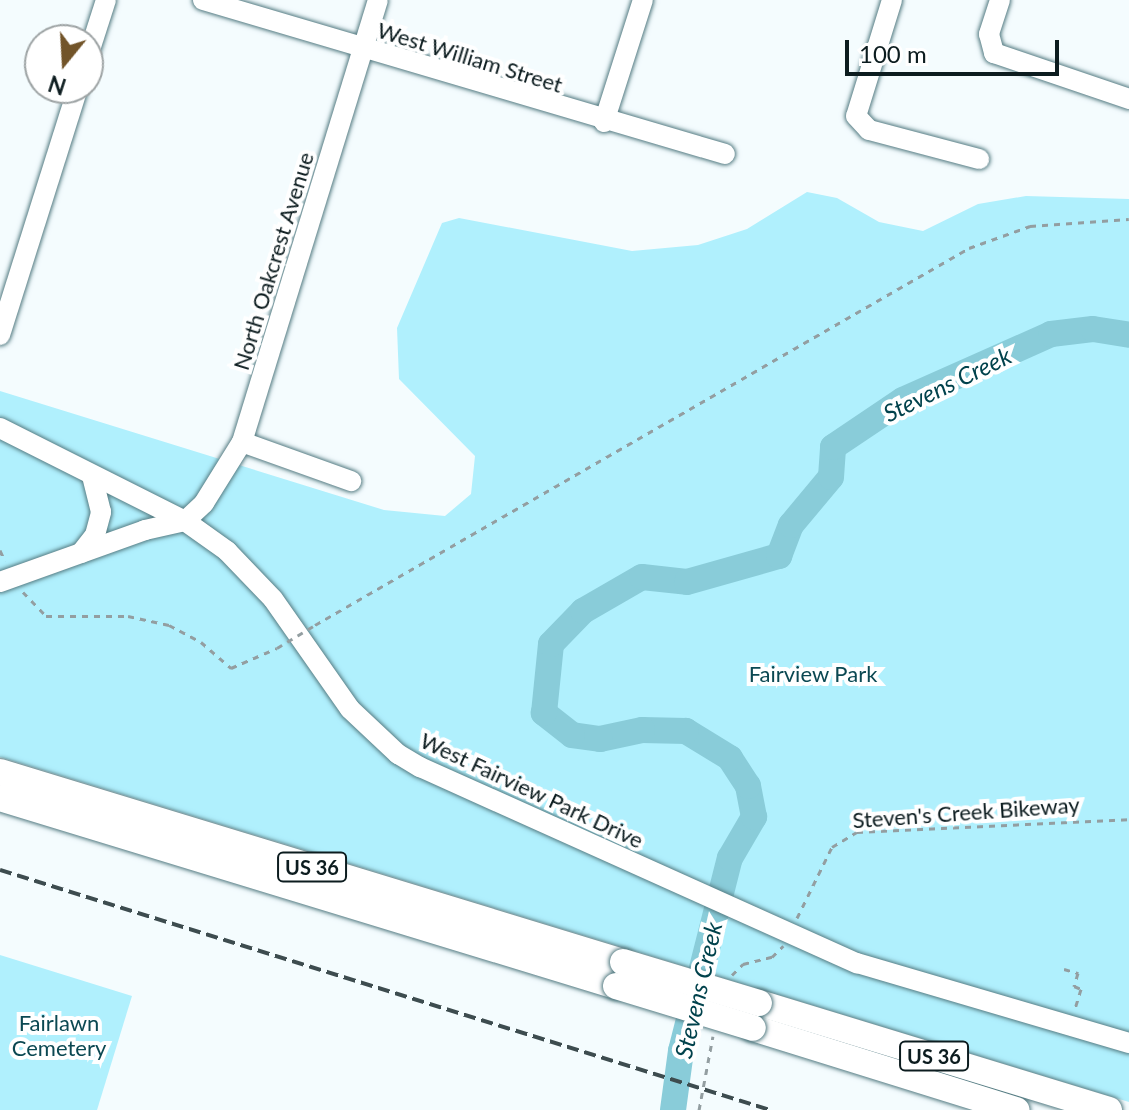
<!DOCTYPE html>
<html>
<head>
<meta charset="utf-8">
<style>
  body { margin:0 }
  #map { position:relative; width:1129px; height:1110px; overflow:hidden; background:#f4fcfe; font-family:Lato,sans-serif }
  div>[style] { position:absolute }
  .green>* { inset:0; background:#b0f0fd }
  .river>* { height:26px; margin:-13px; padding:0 13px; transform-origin:13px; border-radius:13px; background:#89ccd9 }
  .path>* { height:3px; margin-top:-1.5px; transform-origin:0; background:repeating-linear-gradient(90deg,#939ea1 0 6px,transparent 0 12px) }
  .roads { filter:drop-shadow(0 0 2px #557c83) drop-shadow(0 0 2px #557c83) }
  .minor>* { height:20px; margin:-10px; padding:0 10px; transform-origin:10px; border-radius:10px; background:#fff }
  .major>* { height:26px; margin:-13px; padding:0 13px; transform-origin:13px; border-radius:13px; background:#fff }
  .rail>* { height:4px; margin-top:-2px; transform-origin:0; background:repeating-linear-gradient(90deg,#3d4c4f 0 12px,transparent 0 18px) }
  .path-bridge>* { height:3px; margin-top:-1.5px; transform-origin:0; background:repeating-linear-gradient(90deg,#939ea1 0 6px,transparent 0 12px) }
  .bridges { filter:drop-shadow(0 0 2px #557c83) drop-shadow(0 0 2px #557c83) }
  .major-bridge>* { height:26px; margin:-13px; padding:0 13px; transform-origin:13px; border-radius:13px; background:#fff }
  span { translate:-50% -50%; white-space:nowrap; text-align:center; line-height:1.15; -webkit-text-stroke:8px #fff; paint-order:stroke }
  .shield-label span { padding:2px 6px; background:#fff; border:2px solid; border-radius:6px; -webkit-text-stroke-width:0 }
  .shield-label { font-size:20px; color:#0c1c1f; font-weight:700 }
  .street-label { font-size:22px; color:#0c1c1f }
  .park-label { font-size:22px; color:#0b4852 }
  .water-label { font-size:24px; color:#01424c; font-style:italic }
  .north { position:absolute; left:24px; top:24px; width:80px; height:80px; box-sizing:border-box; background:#fff; border:2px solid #9ea4a5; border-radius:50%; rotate:198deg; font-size:22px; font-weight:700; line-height:32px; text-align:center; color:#0c1c1f }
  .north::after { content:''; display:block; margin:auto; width:28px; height:36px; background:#725429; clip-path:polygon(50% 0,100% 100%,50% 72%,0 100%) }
  .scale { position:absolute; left:845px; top:40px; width:214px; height:36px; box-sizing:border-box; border:4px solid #0c1c1f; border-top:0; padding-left:10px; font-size:24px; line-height:28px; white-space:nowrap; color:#0c1c1f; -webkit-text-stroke:6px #fff; paint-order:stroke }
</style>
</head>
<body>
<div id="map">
  <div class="green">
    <i style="clip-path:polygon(807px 192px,837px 198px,879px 222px,923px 231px,978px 204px,1026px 196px,1129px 199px,1129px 1102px,0 757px,0 391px,384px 510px,445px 516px,471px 494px,475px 456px,399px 379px,397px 328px,442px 223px,459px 218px,632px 251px,698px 245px,747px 229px)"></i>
    <i style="clip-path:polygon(0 955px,132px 996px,97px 1110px,0 1110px)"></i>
  </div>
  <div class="river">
    <i style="left:673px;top:1110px;width:60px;rotate:-82.3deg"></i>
    <i style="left:681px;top:1051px;width:199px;rotate:-75.8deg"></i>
    <i style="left:730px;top:858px;width:48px;rotate:-59.7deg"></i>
    <i style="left:754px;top:817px;width:32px;rotate:-101deg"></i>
    <i style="left:748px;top:786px;width:33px;rotate:-123deg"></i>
    <i style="left:730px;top:758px;width:52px;rotate:-148.5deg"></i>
    <i style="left:686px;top:731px;width:44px;rotate:-178.7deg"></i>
    <i style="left:642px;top:730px;width:43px;rotate:167.9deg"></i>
    <i style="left:600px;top:739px;width:28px;rotate:-172deg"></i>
    <i style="left:572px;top:735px;width:36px;rotate:-142deg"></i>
    <i style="left:544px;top:713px;width:69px;rotate:-84.2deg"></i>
    <i style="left:551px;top:644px;width:46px;rotate:-45.9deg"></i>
    <i style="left:583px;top:611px;width:68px;rotate:-30deg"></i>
    <i style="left:642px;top:577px;width:45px;rotate:6.3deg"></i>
    <i style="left:687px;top:582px;width:96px;rotate:-15.8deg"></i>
    <i style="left:779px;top:556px;width:33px;rotate:-69deg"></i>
    <i style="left:791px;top:525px;width:62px;rotate:-50.2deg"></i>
    <i style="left:831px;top:477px;width:30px;rotate:-86deg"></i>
    <i style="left:833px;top:447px;width:84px;rotate:-33.9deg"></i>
    <i style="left:903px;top:400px;width:162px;rotate:-24deg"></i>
    <i style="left:1051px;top:334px;width:42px;rotate:-6.8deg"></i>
    <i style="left:1093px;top:329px;width:36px;rotate:9deg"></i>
  </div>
  <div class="path">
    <i style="left:0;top:550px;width:12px;rotate:66deg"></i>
    <i style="left:23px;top:592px;width:33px;rotate:46deg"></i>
    <i style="left:46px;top:616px;width:82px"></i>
    <i style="left:128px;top:616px;width:42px;rotate:12.4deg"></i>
    <i style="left:169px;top:625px;width:36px;rotate:28deg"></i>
    <i style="left:201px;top:642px;width:40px;rotate:41deg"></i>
    <i style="left:231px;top:668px;width:50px;rotate:-23.5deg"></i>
    <i style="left:315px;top:625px;width:755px;rotate:-29.96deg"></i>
    <i style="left:969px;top:248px;width:65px;rotate:-19.8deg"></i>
    <i style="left:1030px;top:226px;width:99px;rotate:-4deg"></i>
    <i style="left:797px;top:918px;width:79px;rotate:-63.8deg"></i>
    <i style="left:832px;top:847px;width:29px;rotate:-31deg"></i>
    <i style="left:857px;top:832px;width:272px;rotate:-2.7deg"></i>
    <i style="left:1064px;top:969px;width:15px;rotate:16deg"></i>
    <i style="left:1078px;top:973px;width:14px;rotate:107deg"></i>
    <i style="left:1074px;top:986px;width:8px;rotate:23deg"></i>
    <i style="left:1081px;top:989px;width:21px;rotate:107deg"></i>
    <i style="left:732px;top:975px;width:16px;rotate:-45deg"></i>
    <i style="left:743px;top:964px;width:30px;rotate:-14deg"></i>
    <i style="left:772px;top:957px;width:16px;rotate:-45deg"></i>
    <i style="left:699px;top:1110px;width:75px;rotate:-79.3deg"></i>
  </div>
  <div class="roads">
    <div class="minor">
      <i style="left:203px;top:0;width:544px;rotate:16.44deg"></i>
      <i style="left:892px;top:0;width:121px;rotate:107.2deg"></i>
      <i style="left:856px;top:116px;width:19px;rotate:47deg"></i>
      <i style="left:869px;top:130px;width:114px;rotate:14.8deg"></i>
      <i style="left:1000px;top:0;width:36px;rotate:108deg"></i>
      <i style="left:989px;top:34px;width:20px;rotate:75deg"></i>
      <i style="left:994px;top:53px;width:143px;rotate:18.8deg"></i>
      <i style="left:88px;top:56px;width:59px;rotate:-72.2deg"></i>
      <i style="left:604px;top:122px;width:128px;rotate:-72.3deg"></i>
      <i style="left:0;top:335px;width:259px;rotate:-72.5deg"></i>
      <i style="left:0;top:428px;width:207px;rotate:26.7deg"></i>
      <i style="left:185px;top:521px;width:52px;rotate:35.5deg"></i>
      <i style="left:227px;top:551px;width:66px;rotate:46.2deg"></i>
      <i style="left:273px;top:599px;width:134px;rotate:55deg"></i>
      <i style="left:350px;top:709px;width:66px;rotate:43.2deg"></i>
      <i style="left:398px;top:754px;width:26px;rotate:31deg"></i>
      <i style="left:420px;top:767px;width:479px;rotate:24.2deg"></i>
      <i style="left:857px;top:963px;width:284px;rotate:16.4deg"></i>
      <i style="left:242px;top:442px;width:116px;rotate:19.7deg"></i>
      <i style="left:185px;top:521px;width:26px;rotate:-43deg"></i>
      <i style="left:204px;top:503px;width:72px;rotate:-58.1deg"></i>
      <i style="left:242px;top:442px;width:462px;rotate:-72.9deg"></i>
      <i style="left:81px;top:553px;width:23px;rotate:-52deg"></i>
      <i style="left:95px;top:535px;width:24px;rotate:-75deg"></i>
      <i style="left:101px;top:512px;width:38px;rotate:-104deg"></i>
      <i style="left:0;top:582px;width:154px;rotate:-19.7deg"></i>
      <i style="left:145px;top:530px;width:41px;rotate:-12.7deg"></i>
    </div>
    <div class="major">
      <i style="left:0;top:772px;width:651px;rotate:16.96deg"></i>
      <i style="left:0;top:798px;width:644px;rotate:16.97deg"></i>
      <i style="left:759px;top:1003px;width:366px;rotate:17deg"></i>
      <i style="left:753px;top:1028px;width:276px;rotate:17.3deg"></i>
    </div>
  </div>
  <div class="rail">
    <i style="left:0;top:870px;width:807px;rotate:17.31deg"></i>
  </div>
  <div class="path-bridge">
    <i style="left:277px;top:648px;width:44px;rotate:-31.2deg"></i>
  </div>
  <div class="bridges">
    <div class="major-bridge">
      <i style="left:623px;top:962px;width:142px;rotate:16.8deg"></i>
      <i style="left:616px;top:986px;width:143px;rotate:17deg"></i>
    </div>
  </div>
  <div class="shield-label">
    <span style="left:312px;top:867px">US 36</span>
    <span style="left:934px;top:1056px">US 36</span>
  </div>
  <div class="street-label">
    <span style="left:470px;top:57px;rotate:17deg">West William Street</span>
    <span style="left:273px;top:261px;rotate:-73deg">North Oakcrest Avenue</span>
    <span style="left:532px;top:790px;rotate:25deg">West Fairview Park Drive</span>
    <span style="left:966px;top:812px;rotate:-4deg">Steven's Creek Bikeway</span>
  </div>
  <div class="park-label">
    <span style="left:813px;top:674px">Fairview Park</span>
    <span style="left:59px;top:1035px">Fairlawn<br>Cemetery</span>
  </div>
  <div class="water-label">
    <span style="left:947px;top:384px;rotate:-26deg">Stevens Creek</span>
    <span style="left:698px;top:990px;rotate:-77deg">Stevens Creek</span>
  </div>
  <div class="north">N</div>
  <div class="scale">100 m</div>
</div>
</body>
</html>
